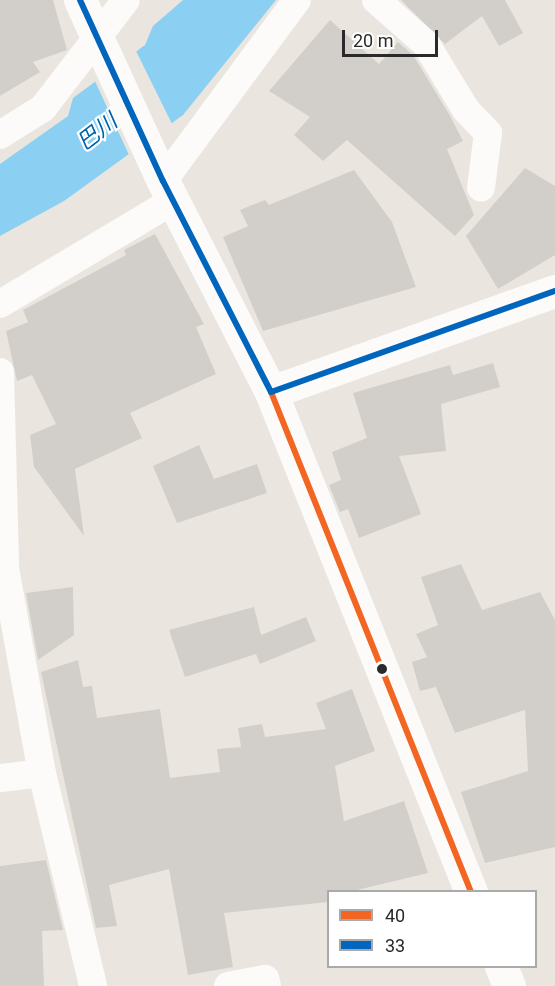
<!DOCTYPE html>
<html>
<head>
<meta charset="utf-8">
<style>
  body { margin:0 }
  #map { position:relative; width:555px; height:986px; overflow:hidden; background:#eae6df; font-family:Roboto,"Noto Sans JP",sans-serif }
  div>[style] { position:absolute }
  .water>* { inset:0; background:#8bd0f3 }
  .pier>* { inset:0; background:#eae6df }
  .building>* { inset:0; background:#d2cfca }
  .street>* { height:28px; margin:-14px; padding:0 14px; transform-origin:14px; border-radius:14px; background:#fcfbfa }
  .secondary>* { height:33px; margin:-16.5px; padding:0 16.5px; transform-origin:16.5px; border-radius:16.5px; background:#fcfbfa }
  .bus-1>* { height:6px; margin:-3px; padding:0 3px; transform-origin:3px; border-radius:3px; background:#f26522 }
  .bus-2>* { height:6px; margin:-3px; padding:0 3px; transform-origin:3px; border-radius:3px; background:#0065bd }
  .dots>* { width:16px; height:16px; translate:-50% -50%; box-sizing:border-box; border:3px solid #fff; border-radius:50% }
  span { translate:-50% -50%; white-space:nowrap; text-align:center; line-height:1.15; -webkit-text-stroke:4.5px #fff; paint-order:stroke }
  .water-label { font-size:22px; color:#0061a9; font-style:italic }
  .legend { position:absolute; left:327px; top:890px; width:210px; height:78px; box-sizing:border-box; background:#fff; border:2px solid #aaa; margin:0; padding:8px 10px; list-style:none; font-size:18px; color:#2a2a2a }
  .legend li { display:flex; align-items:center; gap:12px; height:30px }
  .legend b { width:30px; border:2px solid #aaa }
  .scale { position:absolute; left:342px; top:30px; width:96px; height:27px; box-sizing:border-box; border:3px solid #2a2a2a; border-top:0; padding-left:8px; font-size:18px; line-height:21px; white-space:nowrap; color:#2a2a2a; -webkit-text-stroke:4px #fff; paint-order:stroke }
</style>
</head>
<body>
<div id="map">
  <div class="water">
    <i style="clip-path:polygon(183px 0,276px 0,183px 115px,64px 201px,0 236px,0 164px,68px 116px,73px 98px,145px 45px,153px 26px)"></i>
  </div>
  <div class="pier">
    <i style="clip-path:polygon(135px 49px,173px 126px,130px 157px,94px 79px)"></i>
  </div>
  <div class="building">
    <i style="clip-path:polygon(0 0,53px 0,67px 50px,33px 62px,40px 72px,0 96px)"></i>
    <i style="clip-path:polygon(401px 0,505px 0,523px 33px,499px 46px,482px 16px,445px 44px)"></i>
    <i style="clip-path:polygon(330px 20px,379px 64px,398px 42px,413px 55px,449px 114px,463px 141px,447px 149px,474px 215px,455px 236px,347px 140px,323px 161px,294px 135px,310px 117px,269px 91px)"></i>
    <i style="clip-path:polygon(525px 168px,555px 186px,555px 255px,498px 289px,466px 236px)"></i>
    <i style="clip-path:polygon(354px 170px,392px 222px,416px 287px,263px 331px,223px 237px,248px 226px,240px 210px,265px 200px,269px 205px)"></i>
    <i style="clip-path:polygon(155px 234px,204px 324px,196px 327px,216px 374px,130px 413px,142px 438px,75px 469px,84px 536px,34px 467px,30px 435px,56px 424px,32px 375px,17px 381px,6px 331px,28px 322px,23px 310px,126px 255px,124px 250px)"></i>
    <i style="clip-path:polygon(493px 363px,500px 387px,441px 404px,446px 451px,399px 456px,421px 514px,359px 538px,348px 509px,340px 512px,329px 485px,341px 480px,332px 452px,367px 438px,353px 393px,450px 365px,453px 375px)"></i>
    <i style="clip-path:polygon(199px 445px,214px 479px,257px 464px,267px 493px,177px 523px,153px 466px)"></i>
    <i style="clip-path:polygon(461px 564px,482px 610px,540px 592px,555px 620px,555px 847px,485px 863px,461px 792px,528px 771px,525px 710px,455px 733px,436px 687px,420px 691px,412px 662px,427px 657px,416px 634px,438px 625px,421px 577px)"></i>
    <i style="clip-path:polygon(73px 587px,74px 635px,38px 660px,26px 593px)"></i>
    <i style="clip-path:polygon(254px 607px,261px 635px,306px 617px,316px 641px,260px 664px,256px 654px,185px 677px,169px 630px)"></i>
    <i style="clip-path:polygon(78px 660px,83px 687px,92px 686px,97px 718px,160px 709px,170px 778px,220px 772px,217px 749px,241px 747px,238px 728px,262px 724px,265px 737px,326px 729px,316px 703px,352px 689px,375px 751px,335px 766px,344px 821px,404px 801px,428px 873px,353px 891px,328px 891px,328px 902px,224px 913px,233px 967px,188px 975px,169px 869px,109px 885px,117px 926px,96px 928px,41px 672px)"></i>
    <i style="clip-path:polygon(46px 860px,63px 930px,42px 931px,44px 986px,0 986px,0 866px)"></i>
  </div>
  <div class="street">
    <i style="left:376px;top:0;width:67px;rotate:41.3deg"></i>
    <i style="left:426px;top:44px;width:77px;rotate:58.8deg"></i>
    <i style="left:466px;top:110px;width:32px;rotate:46deg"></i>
    <i style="left:488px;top:133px;width:55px;rotate:97.3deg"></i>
    <i style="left:0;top:135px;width:51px;rotate:-32.1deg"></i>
    <i style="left:43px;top:108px;width:136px;rotate:-52.5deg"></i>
    <i style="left:163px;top:181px;width:225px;rotate:-53.5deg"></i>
    <i style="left:0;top:304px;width:201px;rotate:-30.8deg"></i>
    <i style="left:0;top:372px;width:196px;rotate:88.5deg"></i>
    <i style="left:5px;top:568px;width:208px;rotate:79.8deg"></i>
    <i style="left:42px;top:773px;width:219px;rotate:76.5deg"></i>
    <i style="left:0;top:778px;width:42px;rotate:-6.8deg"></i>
    <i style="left:228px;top:986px;width:38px;rotate:-11deg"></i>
    <i style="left:265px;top:979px;width:7px;rotate:74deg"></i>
  </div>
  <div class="secondary">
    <i style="left:80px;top:0;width:199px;rotate:65.4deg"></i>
    <i style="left:163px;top:181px;width:237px;rotate:62.9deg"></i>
    <i style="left:271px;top:392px;width:301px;rotate:-19.6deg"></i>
    <i style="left:271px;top:392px;width:539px;rotate:68.2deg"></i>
    <i style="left:501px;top:966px;width:22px;rotate:68deg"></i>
  </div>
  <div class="bus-1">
    <i style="left:271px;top:392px;width:539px;rotate:68.2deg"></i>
  </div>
  <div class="bus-2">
    <i style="left:80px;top:0;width:199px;rotate:65.4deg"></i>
    <i style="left:163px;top:181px;width:237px;rotate:62.9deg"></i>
    <i style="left:271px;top:392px;width:301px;rotate:-19.6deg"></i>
  </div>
  <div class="dots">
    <i style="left:382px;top:669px;background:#2a2a2a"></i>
  </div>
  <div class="water-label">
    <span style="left:97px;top:132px;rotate:-38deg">巴川</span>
  </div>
  <ul class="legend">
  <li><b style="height:8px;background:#f26522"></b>40</li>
  <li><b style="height:8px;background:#0065bd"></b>33</li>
  </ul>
  <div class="scale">20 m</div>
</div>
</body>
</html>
